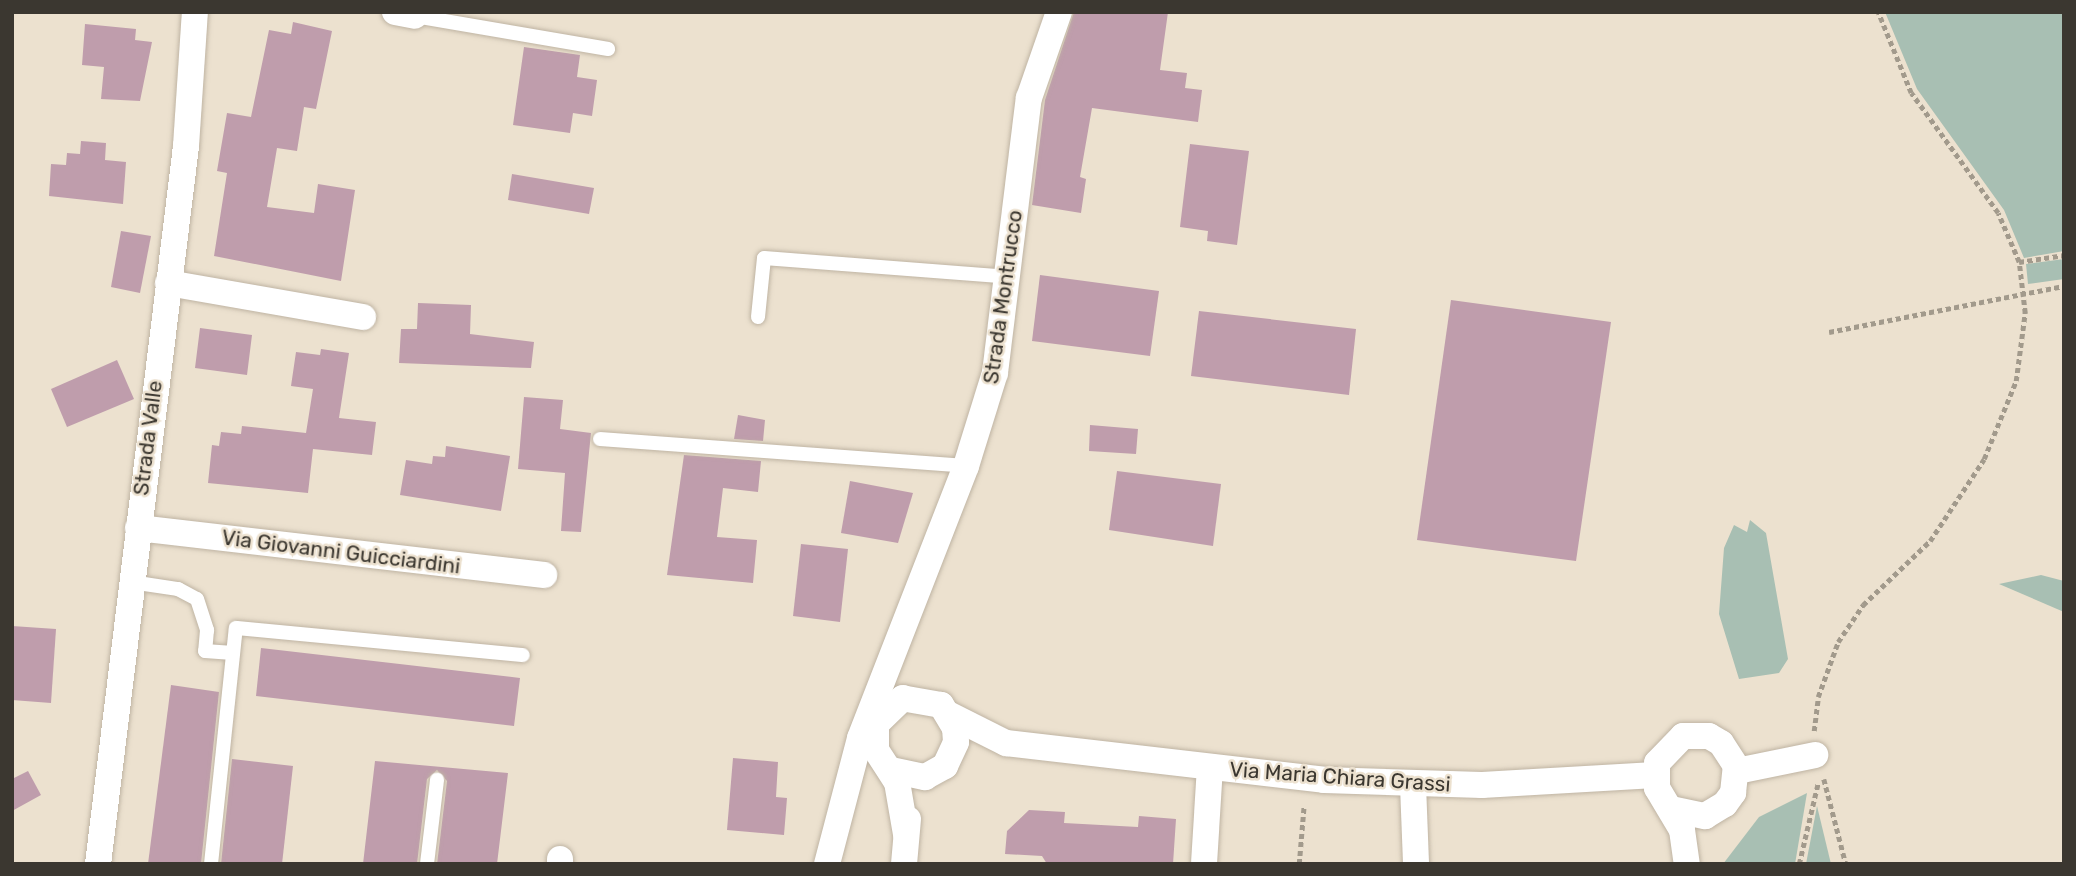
<!DOCTYPE html>
<html>
<head>
<meta charset="utf-8">
<style>
  body { margin:0 }
  #map { position:relative; width:2076px; height:876px; overflow:hidden; background:#ece1cf; font-family:Rubik,sans-serif }
  div>[style] { position:absolute }
  .green>* { inset:0; background:#a8bfb3 }
  .building>* { inset:0; background:#bf9dac }
  .path>* { height:4.5px; margin-top:-2.25px; transform-origin:0; background:repeating-linear-gradient(90deg,#a29a8c 0 5px,transparent 0 8.5px) }
  .roads { filter:drop-shadow(0 0 2px #bfb4a3) drop-shadow(0 0 2px #bfb4a3) }
  .lane>* { height:14px; margin:-7px; padding:0 7px; transform-origin:7px; border-radius:7px; background:#fff }
  .street>* { height:26px; margin:-13px; padding:0 13px; transform-origin:13px; border-radius:13px; background:#fff }
  span { translate:-50% -50%; white-space:nowrap; text-align:center; line-height:1.15; -webkit-text-stroke:5px #ece1cf; paint-order:stroke }
  .street-label { font-size:21px; color:#3b3730 }
  .frame { position:absolute; inset:0; border:14px solid #3b3730; pointer-events:none }
</style>
</head>
<body>
<div id="map">
  <div class="green">
    <i style="clip-path:polygon(1885px 12px,2064px 12px,2064px 251px,2024px 258px,2004px 210px,1917px 89px)"></i>
    <i style="clip-path:polygon(2064px 259px,2064px 279px,2028px 284px,2026px 264px)"></i>
    <i style="clip-path:polygon(1750px 520px,1766px 533px,1788px 659px,1779px 673px,1739px 679px,1719px 614px,1724px 548px,1734px 525px,1747px 532px)"></i>
    <i style="clip-path:polygon(2041px 575px,2064px 581px,2064px 612px,1999px 584px)"></i>
    <i style="clip-path:polygon(1807px 793px,1795px 864px,1723px 864px,1759px 817px)"></i>
    <i style="clip-path:polygon(1817px 806px,1831px 864px,1806px 864px)"></i>
  </div>
  <div class="building">
    <i style="clip-path:polygon(1074px 12px,1168px 12px,1160px 70px,1187px 73px,1185px 88px,1202px 90px,1198px 122px,1092px 108px,1080px 177px,1086px 179px,1081px 213px,1032px 205px,1045px 100px)"></i>
    <i style="clip-path:polygon(293px 22px,332px 31px,316px 109px,304px 107px,297px 151px,277px 148px,267px 207px,314px 213px,318px 184px,355px 190px,341px 281px,214px 256px,227px 173px,217px 171px,227px 113px,251px 117px,269px 30px,291px 34px)"></i>
    <i style="clip-path:polygon(85px 24px,136px 29px,135px 40px,152px 42px,140px 101px,101px 99px,104px 67px,82px 65px)"></i>
    <i style="clip-path:polygon(524px 47px,580px 55px,577px 77px,597px 80px,592px 116px,573px 113px,570px 133px,513px 125px)"></i>
    <i style="clip-path:polygon(81px 141px,106px 143px,105px 160px,126px 162px,123px 204px,49px 196px,51px 164px,66px 165px,67px 153px,80px 154px)"></i>
    <i style="clip-path:polygon(1190px 144px,1249px 151px,1237px 245px,1207px 241px,1208px 231px,1180px 227px)"></i>
    <i style="clip-path:polygon(512px 174px,594px 188px,589px 214px,508px 200px)"></i>
    <i style="clip-path:polygon(121px 231px,151px 236px,140px 293px,111px 287px)"></i>
    <i style="clip-path:polygon(1040px 275px,1159px 291px,1150px 356px,1032px 341px)"></i>
    <i style="clip-path:polygon(1451px 300px,1611px 322px,1576px 561px,1417px 540px)"></i>
    <i style="clip-path:polygon(418px 303px,471px 305px,470px 334px,534px 342px,531px 368px,399px 363px,401px 329px,417px 329px)"></i>
    <i style="clip-path:polygon(1199px 311px,1356px 329px,1349px 395px,1191px 376px)"></i>
    <i style="clip-path:polygon(200px 328px,252px 335px,247px 375px,195px 368px)"></i>
    <i style="clip-path:polygon(321px 349px,349px 353px,339px 418px,376px 422px,372px 455px,313px 449px,308px 493px,208px 483px,212px 445px,219px 446px,221px 432px,241px 434px,242px 426px,306px 433px,313px 389px,291px 386px,296px 352px,320px 355px)"></i>
    <i style="clip-path:polygon(117px 360px,134px 399px,67px 427px,51px 389px)"></i>
    <i style="clip-path:polygon(524px 397px,563px 400px,560px 429px,591px 433px,581px 532px,561px 531px,565px 473px,518px 469px)"></i>
    <i style="clip-path:polygon(738px 415px,765px 420px,763px 441px,734px 439px)"></i>
    <i style="clip-path:polygon(1090px 425px,1138px 429px,1136px 454px,1089px 451px)"></i>
    <i style="clip-path:polygon(446px 446px,510px 456px,501px 511px,400px 495px,406px 460px,432px 464px,433px 456px,445px 457px)"></i>
    <i style="clip-path:polygon(684px 455px,761px 461px,758px 492px,723px 488px,717px 537px,757px 540px,753px 583px,667px 575px)"></i>
    <i style="clip-path:polygon(1117px 471px,1221px 484px,1213px 546px,1109px 530px)"></i>
    <i style="clip-path:polygon(850px 481px,913px 493px,898px 543px,841px 533px)"></i>
    <i style="clip-path:polygon(801px 544px,848px 549px,840px 622px,793px 616px)"></i>
    <i style="clip-path:polygon(12px 626px,56px 629px,51px 703px,12px 700px)"></i>
    <i style="clip-path:polygon(261px 648px,520px 678px,514px 726px,256px 696px)"></i>
    <i style="clip-path:polygon(171px 685px,219px 692px,201px 864px,148px 864px)"></i>
    <i style="clip-path:polygon(733px 758px,778px 762px,776px 797px,787px 798px,784px 835px,727px 830px)"></i>
    <i style="clip-path:polygon(232px 759px,293px 766px,282px 864px,221px 864px)"></i>
    <i style="clip-path:polygon(375px 761px,508px 773px,497px 864px,437px 864px,447px 781px,437px 770px,427px 779px,417px 864px,363px 864px)"></i>
    <i style="clip-path:polygon(28px 771px,41px 795px,12px 811px,12px 779px)"></i>
    <i style="clip-path:polygon(1029px 810px,1065px 812px,1064px 823px,1138px 827px,1139px 816px,1176px 819px,1173px 864px,1047px 864px,1042px 856px,1005px 854px,1007px 831px)"></i>
  </div>
  <div class="path">
    <i style="left:2019px;top:262px;width:46px;rotate:-8.8deg"></i>
    <i style="left:1829px;top:332px;width:239px;rotate:-11.1deg"></i>
    <i style="left:1814px;top:731px;width:34px;rotate:-83deg"></i>
    <i style="left:1818px;top:697px;width:59px;rotate:-70deg"></i>
    <i style="left:1838px;top:642px;width:45px;rotate:-56deg"></i>
    <i style="left:1863px;top:605px;width:93px;rotate:-43.7deg"></i>
    <i style="left:1930px;top:541px;width:98px;rotate:-56.6deg"></i>
    <i style="left:1984px;top:459px;width:84px;rotate:-67.7deg"></i>
    <i style="left:2016px;top:381px;width:69px;rotate:-82.5deg"></i>
    <i style="left:2025px;top:313px;width:51px;rotate:-96.7deg"></i>
    <i style="left:2019px;top:262px;width:53px;rotate:-113.2deg"></i>
    <i style="left:1998px;top:213px;width:148px;rotate:-125.9deg"></i>
    <i style="left:1911px;top:93px;width:87px;rotate:-112.2deg"></i>
    <i style="left:1824px;top:779px;width:88px;rotate:75.5deg"></i>
    <i style="left:1299px;top:864px;width:59px;rotate:-85.2deg"></i>
    <i style="left:1799px;top:864px;width:83px;rotate:-76.8deg"></i>
  </div>
  <div class="roads">
    <div class="lane">
      <i style="left:415px;top:16px;width:196px;rotate:9.7deg"></i>
      <i style="left:758px;top:317px;width:59px;rotate:-84.2deg"></i>
      <i style="left:764px;top:258px;width:246px;rotate:4.4deg"></i>
      <i style="left:600px;top:439px;width:367px;rotate:4.2deg"></i>
      <i style="left:131px;top:582px;width:48px;rotate:8.5deg"></i>
      <i style="left:178px;top:589px;width:21px;rotate:28deg"></i>
      <i style="left:197px;top:599px;width:33px;rotate:72deg"></i>
      <i style="left:207px;top:630px;width:21px;rotate:95deg"></i>
      <i style="left:205px;top:651px;width:28px;rotate:4deg"></i>
      <i style="left:211px;top:864px;width:237px;rotate:-84deg"></i>
      <i style="left:236px;top:628px;width:288px;rotate:5.4deg"></i>
      <i style="left:427px;top:864px;width:85px;rotate:-83.2deg"></i>
    </div>
    <div class="street">
      <i style="left:395px;top:12px;width:20px;rotate:11deg"></i>
      <i style="left:168px;top:283px;width:198px;rotate:9.9deg"></i>
      <i style="left:138px;top:528px;width:409px;rotate:6.6deg"></i>
      <i style="left:950px;top:715px;width:63px;rotate:26.6deg"></i>
      <i style="left:1006px;top:743px;width:320px;rotate:6.6deg"></i>
      <i style="left:1324px;top:780px;width:158px;rotate:1.8deg"></i>
      <i style="left:1482px;top:785px;width:173px;rotate:-3.3deg"></i>
      <i style="left:891px;top:770px;width:35px;rotate:12deg"></i>
      <i style="left:925px;top:777px;width:23px;rotate:-29deg"></i>
      <i style="left:945px;top:766px;width:26px;rotate:-65deg"></i>
      <i style="left:956px;top:742px;width:14px;rotate:-94deg"></i>
      <i style="left:955px;top:728px;width:27px;rotate:-121deg"></i>
      <i style="left:941px;top:705px;width:39px;rotate:-170deg"></i>
      <i style="left:903px;top:698px;width:37px;rotate:136deg"></i>
      <i style="left:876px;top:724px;width:26px;rotate:90deg"></i>
      <i style="left:876px;top:750px;width:38px;rotate:57deg"></i>
      <i style="left:897px;top:782px;width:53px;rotate:80.2deg"></i>
      <i style="left:1737px;top:771px;width:80px;rotate:-11.6deg"></i>
      <i style="left:1413px;top:785px;width:79px;rotate:87.8deg"></i>
      <i style="left:1671px;top:809px;width:35px;rotate:12deg"></i>
      <i style="left:1705px;top:816px;width:23px;rotate:-31deg"></i>
      <i style="left:1725px;top:804px;width:14px;rotate:-54deg"></i>
      <i style="left:1733px;top:793px;width:27px;rotate:-84deg"></i>
      <i style="left:1736px;top:766px;width:27px;rotate:-123deg"></i>
      <i style="left:1721px;top:743px;width:14px;rotate:-150deg"></i>
      <i style="left:1709px;top:736px;width:26px;rotate:180deg"></i>
      <i style="left:1683px;top:736px;width:37px;rotate:134deg"></i>
      <i style="left:1657px;top:763px;width:25px;rotate:90deg"></i>
      <i style="left:1657px;top:788px;width:49px;rotate:59.2deg"></i>
      <i style="left:1682px;top:830px;width:34px;rotate:82deg"></i>
      <i style="left:98px;top:864px;width:723px;rotate:-83.01deg"></i>
      <i style="left:186px;top:146px;width:134px;rotate:-86.2deg"></i>
      <i style="left:560px;top:864px;width:5px;rotate:-90deg"></i>
      <i style="left:827px;top:864px;width:130px;rotate:-75.3deg"></i>
      <i style="left:860px;top:738px;width:292px;rotate:-68.7deg"></i>
      <i style="left:966px;top:466px;width:97px;rotate:-72.7deg"></i>
      <i style="left:995px;top:373px;width:277px;rotate:-83deg"></i>
      <i style="left:1029px;top:98px;width:91px;rotate:-70.8deg"></i>
      <i style="left:904px;top:864px;width:45px;rotate:-84.9deg"></i>
      <i style="left:1204px;top:864px;width:97px;rotate:-86.5deg"></i>
    </div>
  </div>
  <div class="street-label">
    <span style="left:1003px;top:297px;rotate:-82deg">Strada Montrucco</span>
    <span style="left:148px;top:438px;rotate:-83deg">Strada Valle</span>
    <span style="left:341px;top:552px;rotate:7deg">Via Giovanni Guicciardini</span>
    <span style="left:1340px;top:777px;rotate:4deg">Via Maria Chiara Grassi</span>
  </div>
  <div class="frame"></div>
</div>
</body>
</html>
